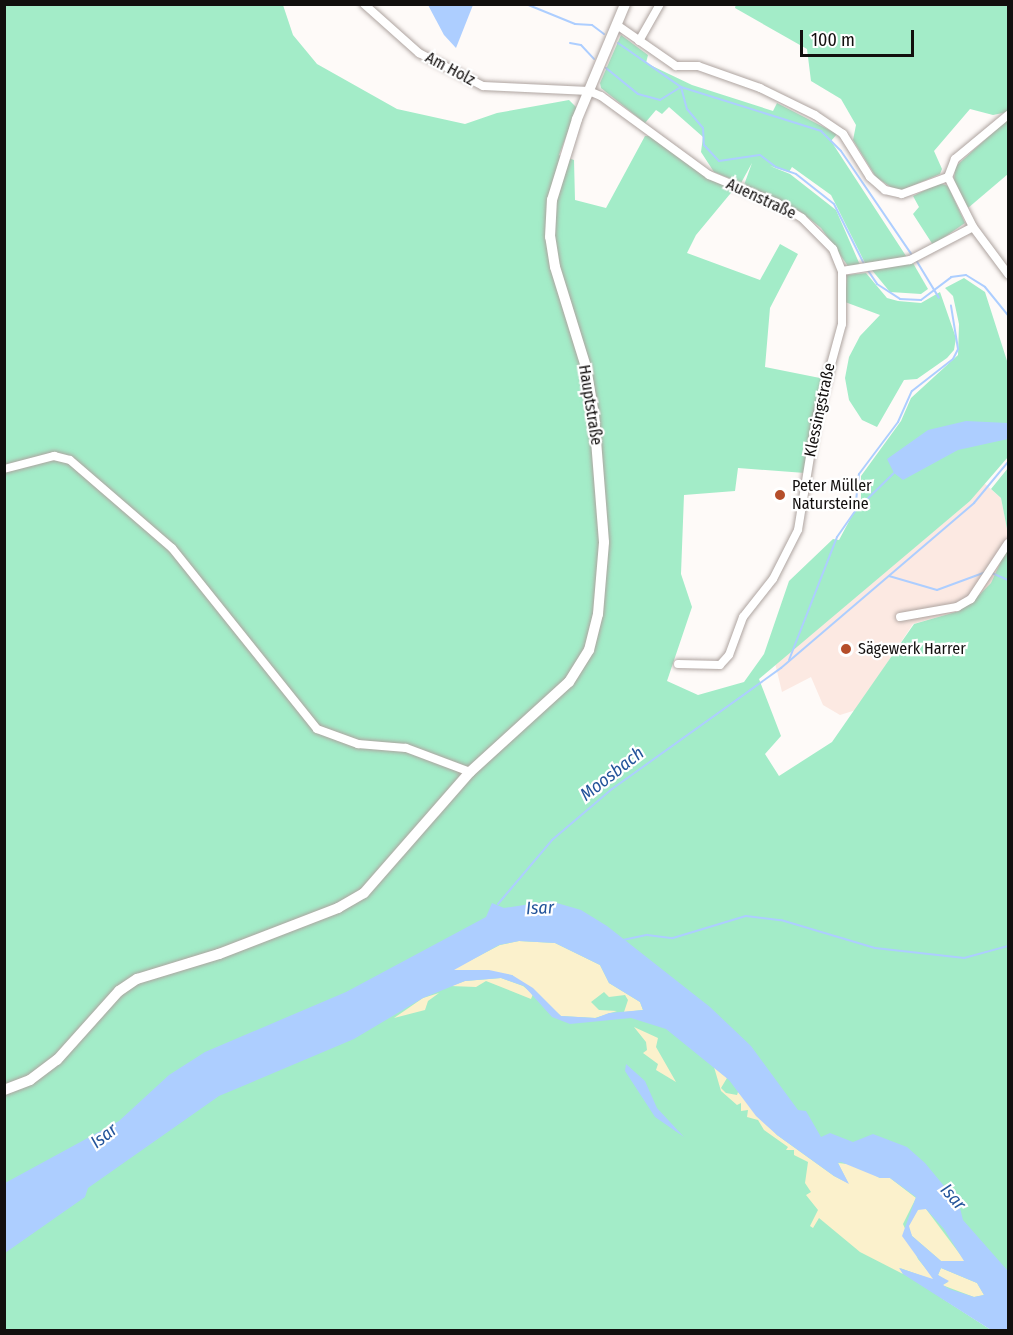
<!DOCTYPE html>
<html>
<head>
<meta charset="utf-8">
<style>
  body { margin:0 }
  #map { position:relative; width:1013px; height:1335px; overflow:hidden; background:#fefaf8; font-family:"Fira Sans Condensed",sans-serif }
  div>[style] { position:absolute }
  .built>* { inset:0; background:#fce9e2 }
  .green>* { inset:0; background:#a3ecc8 }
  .sand>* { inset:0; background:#fbf1cc }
  .water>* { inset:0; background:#adceff }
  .stream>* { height:2px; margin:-1px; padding:0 1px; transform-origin:1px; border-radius:1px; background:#adceff }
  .roads { filter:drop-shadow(0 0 2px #aea4a0) drop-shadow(0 0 2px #aea4a0) }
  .minor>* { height:8px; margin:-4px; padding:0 4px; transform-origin:4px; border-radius:4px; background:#fff }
  .secondary>* { height:10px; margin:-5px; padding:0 5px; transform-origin:5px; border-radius:5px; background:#fff }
  .dots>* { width:16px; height:16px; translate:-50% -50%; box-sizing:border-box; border:3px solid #fff; border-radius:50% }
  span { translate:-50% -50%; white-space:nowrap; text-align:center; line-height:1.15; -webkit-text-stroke:4.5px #fff; paint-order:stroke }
  .street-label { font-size:16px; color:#120f0e }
  .poi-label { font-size:16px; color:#120f0e }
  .left { translate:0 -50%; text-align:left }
  .water-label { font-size:18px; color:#23549a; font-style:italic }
  .frame { position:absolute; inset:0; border:6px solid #120f0e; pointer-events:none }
  .scale { position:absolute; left:800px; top:30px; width:114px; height:27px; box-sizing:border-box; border:3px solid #120f0e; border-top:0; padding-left:8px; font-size:18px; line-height:21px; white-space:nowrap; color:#120f0e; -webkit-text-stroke:4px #fff; paint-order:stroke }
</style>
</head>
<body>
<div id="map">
  <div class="built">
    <i style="clip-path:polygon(984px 483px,1001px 498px,1008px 534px,1008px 552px,999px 578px,959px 611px,913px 624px,856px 710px,840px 715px,823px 705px,811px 677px,782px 692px,775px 663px,970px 501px)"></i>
  </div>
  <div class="green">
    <i style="clip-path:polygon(736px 4px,1008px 5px,1008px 112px,993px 115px,970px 109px,934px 151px,942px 169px,940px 174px,898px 192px,876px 177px,853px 140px,856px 125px,841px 99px,811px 81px,807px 49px,735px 8px)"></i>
    <i style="clip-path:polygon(5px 5px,283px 5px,293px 35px,317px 64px,397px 109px,465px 124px,497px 113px,569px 100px,577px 108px,559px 155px,574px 160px,575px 200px,606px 208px,645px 136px,651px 136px,735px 188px,696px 235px,687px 253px,760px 280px,780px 244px,798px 254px,770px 308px,765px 367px,825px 379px,805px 473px,738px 468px,735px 491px,684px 495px,681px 574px,692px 607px,667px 681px,698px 695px,744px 682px,764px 654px,789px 581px,833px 539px,839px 540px,861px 499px,861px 476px,901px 421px,911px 398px,958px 355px,959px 324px,953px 296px,945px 288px,964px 278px,985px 292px,1008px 364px,1008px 457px,970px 501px,759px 679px,781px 736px,765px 754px,779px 776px,832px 742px,914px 624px,959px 611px,980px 594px,991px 583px,1008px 546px,1008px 1330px,940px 1297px,991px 1330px,5px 1330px)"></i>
    <i style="clip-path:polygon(621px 35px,648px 55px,646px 63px,692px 85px,773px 111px,777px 103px,837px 134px,831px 141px,908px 259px,865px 263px,831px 195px,792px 167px,789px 172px,770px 166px,790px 174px,836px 210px,860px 265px,848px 266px,821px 228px,801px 212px,744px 185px,752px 163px,741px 183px,714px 172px,701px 152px,703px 137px,669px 107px,662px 114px,656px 110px,645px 123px,601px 88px,600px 83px)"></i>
    <i style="clip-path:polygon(1008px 119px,1008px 174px,968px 208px,954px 182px,955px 167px)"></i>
    <i style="clip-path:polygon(940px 183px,948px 186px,965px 223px,933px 245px,913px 214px,919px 207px,913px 196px)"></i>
    <i style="clip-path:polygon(913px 263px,928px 289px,921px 294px,890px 292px,871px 269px)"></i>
    <i style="clip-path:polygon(866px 273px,887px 298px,898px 301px,921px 303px,940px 292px,956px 338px,954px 350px,947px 358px,917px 379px,904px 380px,877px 427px,862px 420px,849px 400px,845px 378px,849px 357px,860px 336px,880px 315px,845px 302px,847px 275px)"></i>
    <i style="clip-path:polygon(1008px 468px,1008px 534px,1001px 498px,991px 489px)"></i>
  </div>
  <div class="sand">
    <i style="clip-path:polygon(519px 941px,555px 943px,600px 965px,609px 983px,640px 1002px,643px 1010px,624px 1012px,628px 1000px,625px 995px,609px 997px,604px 992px,591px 1002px,599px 1010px,617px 1011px,595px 1018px,561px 1016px,512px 975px,452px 970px,500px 945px)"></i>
    <i style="clip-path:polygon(501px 978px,523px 986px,533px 994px,531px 999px,486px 981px,476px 987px,451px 986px,465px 981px)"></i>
    <i style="clip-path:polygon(439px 993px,428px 1001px,425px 1010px,394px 1018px,423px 998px)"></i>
    <i style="clip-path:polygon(634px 1027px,658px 1038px,656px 1047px,676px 1082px,656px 1070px,658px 1064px,643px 1053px,647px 1050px,646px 1042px)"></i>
    <i style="clip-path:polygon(714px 1067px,727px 1078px,721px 1088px,726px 1093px,737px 1095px,738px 1092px,777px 1135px,834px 1176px,848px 1183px,838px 1163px,856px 1165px,880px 1178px,890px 1178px,916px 1198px,903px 1224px,918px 1259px,936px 1281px,900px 1268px,903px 1274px,860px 1252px,819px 1218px,813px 1228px,810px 1226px,818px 1210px,806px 1195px,811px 1192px,805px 1183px,808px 1162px,794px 1155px,794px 1150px,786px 1150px,788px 1147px,764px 1130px,758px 1120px,747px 1117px,748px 1110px,741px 1111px,741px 1103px,737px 1105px,721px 1091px)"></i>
    <i style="clip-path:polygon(918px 1209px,926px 1209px,965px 1261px,941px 1261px,912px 1236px,908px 1227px)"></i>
    <i style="clip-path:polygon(941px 1268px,977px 1283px,984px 1295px,974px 1297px,942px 1285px,948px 1282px,938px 1275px)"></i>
  </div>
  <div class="water">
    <i style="clip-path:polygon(428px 5px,473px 5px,456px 48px,444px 35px)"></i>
    <i style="clip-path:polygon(966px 421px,1008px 423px,1008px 439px,958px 450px,903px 480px,894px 473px,887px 459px,928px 430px)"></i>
    <i style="clip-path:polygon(evenodd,550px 901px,581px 910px,607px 926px,710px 1007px,751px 1046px,798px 1110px,806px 1111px,821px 1137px,830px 1133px,853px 1142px,873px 1134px,907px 1147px,925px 1163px,959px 1204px,963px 1220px,1008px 1271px,1008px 1330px,991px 1330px,903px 1274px,899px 1268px,933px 1279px,902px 1236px,916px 1197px,890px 1178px,880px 1178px,841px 1162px,838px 1163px,849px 1184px,834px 1176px,777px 1135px,756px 1116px,729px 1080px,666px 1029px,631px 1018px,570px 1024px,552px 1017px,524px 986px,501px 978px,465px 981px,423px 998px,354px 1039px,219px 1096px,88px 1188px,85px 1197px,5px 1253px,5px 1183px,119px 1121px,169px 1075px,205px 1052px,346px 992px,486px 917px,492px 903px,504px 908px,550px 901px,519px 941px,555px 943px,600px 965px,609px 983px,640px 1002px,643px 1010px,609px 1013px,596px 1018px,561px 1016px,533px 988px,512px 975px,489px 970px,454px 970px,499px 945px,519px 941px,550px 901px,926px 1209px,944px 1229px,964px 1261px,941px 1261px,912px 1236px,909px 1226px,918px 1210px,926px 1209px,550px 901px,941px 1268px,977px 1283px,984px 1295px,974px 1297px,949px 1289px,943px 1285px,949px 1281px,938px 1275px,941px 1268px)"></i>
    <i style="clip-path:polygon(626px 1064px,645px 1081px,657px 1108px,684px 1137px,655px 1117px,625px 1071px)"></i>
  </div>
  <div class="stream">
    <i style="left:526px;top:4px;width:53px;rotate:22.2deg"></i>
    <i style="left:575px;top:24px;width:17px;rotate:3deg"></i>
    <i style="left:592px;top:25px;width:15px;rotate:37deg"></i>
    <i style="left:570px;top:43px;width:11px;rotate:10deg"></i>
    <i style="left:581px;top:45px;width:19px;rotate:47deg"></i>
    <i style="left:618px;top:43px;width:77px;rotate:34.9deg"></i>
    <i style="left:681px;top:87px;width:23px;rotate:75deg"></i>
    <i style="left:687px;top:109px;width:25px;rotate:50deg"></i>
    <i style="left:703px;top:128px;width:17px;rotate:87deg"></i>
    <i style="left:704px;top:145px;width:22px;rotate:47deg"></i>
    <i style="left:719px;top:161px;width:41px;rotate:-8.3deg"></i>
    <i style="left:760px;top:155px;width:20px;rotate:37deg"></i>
    <i style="left:776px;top:167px;width:21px;rotate:19deg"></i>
    <i style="left:796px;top:174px;width:48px;rotate:38.3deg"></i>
    <i style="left:834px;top:204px;width:67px;rotate:63.4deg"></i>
    <i style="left:606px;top:68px;width:41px;rotate:39.1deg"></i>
    <i style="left:638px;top:94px;width:23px;rotate:15deg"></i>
    <i style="left:660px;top:100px;width:25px;rotate:-32deg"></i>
    <i style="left:681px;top:87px;width:147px;rotate:17.4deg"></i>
    <i style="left:821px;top:131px;width:28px;rotate:45deg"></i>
    <i style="left:841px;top:151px;width:126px;rotate:55.7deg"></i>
    <i style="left:916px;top:260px;width:44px;rotate:58.8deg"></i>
    <i style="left:867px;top:269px;width:18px;rotate:56deg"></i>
    <i style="left:877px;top:284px;width:27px;rotate:33deg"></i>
    <i style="left:900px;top:299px;width:21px;rotate:3deg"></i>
    <i style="left:921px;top:300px;width:38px;rotate:-37deg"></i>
    <i style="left:951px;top:277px;width:15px;rotate:-8deg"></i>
    <i style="left:966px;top:275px;width:22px;rotate:32deg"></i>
    <i style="left:985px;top:287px;width:36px;rotate:51deg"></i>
    <i style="left:855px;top:511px;width:54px;rotate:-44.3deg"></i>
    <i style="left:992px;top:573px;width:17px;rotate:24deg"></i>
    <i style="left:889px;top:576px;width:50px;rotate:16.3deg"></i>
    <i style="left:937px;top:590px;width:52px;rotate:-20.2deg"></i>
    <i style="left:789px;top:660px;width:132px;rotate:-68.7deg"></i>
    <i style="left:837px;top:537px;width:32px;rotate:-55deg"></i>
    <i style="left:855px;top:511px;width:37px;rotate:-84deg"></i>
    <i style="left:859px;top:474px;width:65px;rotate:-53.1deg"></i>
    <i style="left:898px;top:422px;width:34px;rotate:-66deg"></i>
    <i style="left:912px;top:391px;width:52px;rotate:-38deg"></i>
    <i style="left:953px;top:359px;width:11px;rotate:-63deg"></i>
    <i style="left:958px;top:349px;width:44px;rotate:-99.2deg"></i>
    <i style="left:498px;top:904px;width:84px;rotate:-49.8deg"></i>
    <i style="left:552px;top:840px;width:79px;rotate:-40.4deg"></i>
    <i style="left:612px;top:789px;width:208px;rotate:-35.6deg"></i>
    <i style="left:781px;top:668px;width:254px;rotate:-40.5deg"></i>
    <i style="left:974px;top:503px;width:53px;rotate:-50.3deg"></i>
    <i style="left:623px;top:940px;width:25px;rotate:-12deg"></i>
    <i style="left:647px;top:935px;width:26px;rotate:7deg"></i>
    <i style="left:673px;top:938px;width:76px;rotate:-16.8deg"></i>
    <i style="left:746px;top:916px;width:35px;rotate:7deg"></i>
    <i style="left:781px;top:920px;width:98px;rotate:16.6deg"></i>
    <i style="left:875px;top:948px;width:90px;rotate:6.4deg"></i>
    <i style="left:964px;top:958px;width:46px;rotate:-15.3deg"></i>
  </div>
  <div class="roads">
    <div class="minor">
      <i style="left:364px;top:4px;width:74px;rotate:41.7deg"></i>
      <i style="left:419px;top:53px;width:72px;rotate:27.3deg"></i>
      <i style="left:483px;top:86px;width:106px;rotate:2.7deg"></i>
      <i style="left:589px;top:91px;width:13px;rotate:23deg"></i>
      <i style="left:601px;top:96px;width:134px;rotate:36.2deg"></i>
      <i style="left:709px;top:175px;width:74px;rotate:22.4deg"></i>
      <i style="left:777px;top:203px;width:29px;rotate:31deg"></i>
      <i style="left:802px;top:218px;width:44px;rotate:45deg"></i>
      <i style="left:833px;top:249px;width:24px;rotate:68deg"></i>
      <i style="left:842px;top:271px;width:53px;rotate:90deg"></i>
      <i style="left:842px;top:324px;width:99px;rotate:105.2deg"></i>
      <i style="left:816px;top:420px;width:111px;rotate:99.3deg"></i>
      <i style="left:798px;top:530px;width:55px;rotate:117deg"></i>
      <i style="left:773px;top:579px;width:48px;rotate:128.3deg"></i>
      <i style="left:743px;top:617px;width:40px;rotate:110.2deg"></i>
      <i style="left:729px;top:655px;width:13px;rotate:132deg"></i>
      <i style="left:720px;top:665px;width:42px;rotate:-178.6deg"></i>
      <i style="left:617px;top:25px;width:72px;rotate:34.8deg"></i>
      <i style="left:676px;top:66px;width:22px"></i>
      <i style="left:698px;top:66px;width:66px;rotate:19.5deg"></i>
      <i style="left:760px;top:88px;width:61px;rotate:26.1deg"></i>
      <i style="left:815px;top:115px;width:34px;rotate:34deg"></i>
      <i style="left:843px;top:134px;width:51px;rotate:57.9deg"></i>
      <i style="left:870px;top:177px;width:20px;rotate:41deg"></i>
      <i style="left:885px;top:190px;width:17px;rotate:13deg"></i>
      <i style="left:902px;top:194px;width:49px;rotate:-20.3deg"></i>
      <i style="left:639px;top:41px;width:43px;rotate:-60.4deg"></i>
      <i style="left:1008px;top:115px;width:69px;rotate:140.3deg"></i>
      <i style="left:955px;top:159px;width:19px;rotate:111deg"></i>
      <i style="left:948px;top:177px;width:56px;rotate:63.4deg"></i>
      <i style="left:973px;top:227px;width:59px;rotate:53.3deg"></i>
      <i style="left:842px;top:271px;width:69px;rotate:-9.2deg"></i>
      <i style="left:910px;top:260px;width:71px;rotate:-27.6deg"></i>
      <i style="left:4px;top:469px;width:52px;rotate:-14.6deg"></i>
      <i style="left:54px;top:456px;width:16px;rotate:14deg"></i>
      <i style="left:70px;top:460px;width:135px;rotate:40.8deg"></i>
      <i style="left:172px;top:548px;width:232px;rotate:51.3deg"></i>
      <i style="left:317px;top:729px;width:44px;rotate:20.1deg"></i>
      <i style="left:358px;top:744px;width:48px;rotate:4.8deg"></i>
      <i style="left:406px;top:748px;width:68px;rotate:20.6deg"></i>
      <i style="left:900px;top:617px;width:58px;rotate:-10deg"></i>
      <i style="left:957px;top:607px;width:16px;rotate:-30deg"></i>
      <i style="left:971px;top:599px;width:67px;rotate:-56.5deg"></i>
    </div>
    <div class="secondary">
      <i style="left:4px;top:1090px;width:28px;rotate:-21deg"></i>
      <i style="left:30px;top:1080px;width:34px;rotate:-37deg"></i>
      <i style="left:57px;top:1060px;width:93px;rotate:-48.1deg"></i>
      <i style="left:119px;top:991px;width:22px;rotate:-34deg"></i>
      <i style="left:137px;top:979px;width:86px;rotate:-17deg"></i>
      <i style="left:219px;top:954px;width:128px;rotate:-21.1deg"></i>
      <i style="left:338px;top:908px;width:30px;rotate:-30deg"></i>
      <i style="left:364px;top:893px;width:161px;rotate:-48.8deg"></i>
      <i style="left:470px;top:772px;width:134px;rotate:-42.3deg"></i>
      <i style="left:569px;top:682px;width:38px;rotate:-58deg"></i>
      <i style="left:589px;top:650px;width:37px;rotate:-76deg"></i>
      <i style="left:598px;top:614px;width:72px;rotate:-85.2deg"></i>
      <i style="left:604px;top:542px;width:127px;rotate:-94.5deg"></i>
      <i style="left:594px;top:415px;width:49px;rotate:-99.5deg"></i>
      <i style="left:586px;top:367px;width:105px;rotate:-107.2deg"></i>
      <i style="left:555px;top:267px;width:30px;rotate:-99deg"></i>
      <i style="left:550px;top:237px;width:37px;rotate:-87deg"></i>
      <i style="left:552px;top:200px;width:85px;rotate:-72.8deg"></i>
      <i style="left:577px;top:119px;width:125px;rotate:-67.3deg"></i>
    </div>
  </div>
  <div class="dots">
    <i style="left:780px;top:495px;background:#b54e2a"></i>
    <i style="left:846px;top:649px;background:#b54e2a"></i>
  </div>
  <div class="street-label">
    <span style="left:450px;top:69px;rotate:28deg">Am Holz</span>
    <span style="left:761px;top:199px;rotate:25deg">Auenstraße</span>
    <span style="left:590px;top:405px;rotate:81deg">Hauptstraße</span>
    <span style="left:820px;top:410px;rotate:-78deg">Klessingstraße</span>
  </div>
  <div class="poi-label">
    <span class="left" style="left:792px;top:495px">Peter Müller<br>Natursteine</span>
    <span class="left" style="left:858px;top:649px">Sägewerk Harrer</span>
  </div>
  <div class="water-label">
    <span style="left:612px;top:774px;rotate:-38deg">Moosbach</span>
    <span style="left:540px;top:908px;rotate:-2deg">Isar</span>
    <span style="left:104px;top:1136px;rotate:-38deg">Isar</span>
    <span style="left:953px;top:1197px;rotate:49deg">Isar</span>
  </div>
  <div class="frame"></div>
  <div class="scale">100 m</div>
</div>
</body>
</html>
